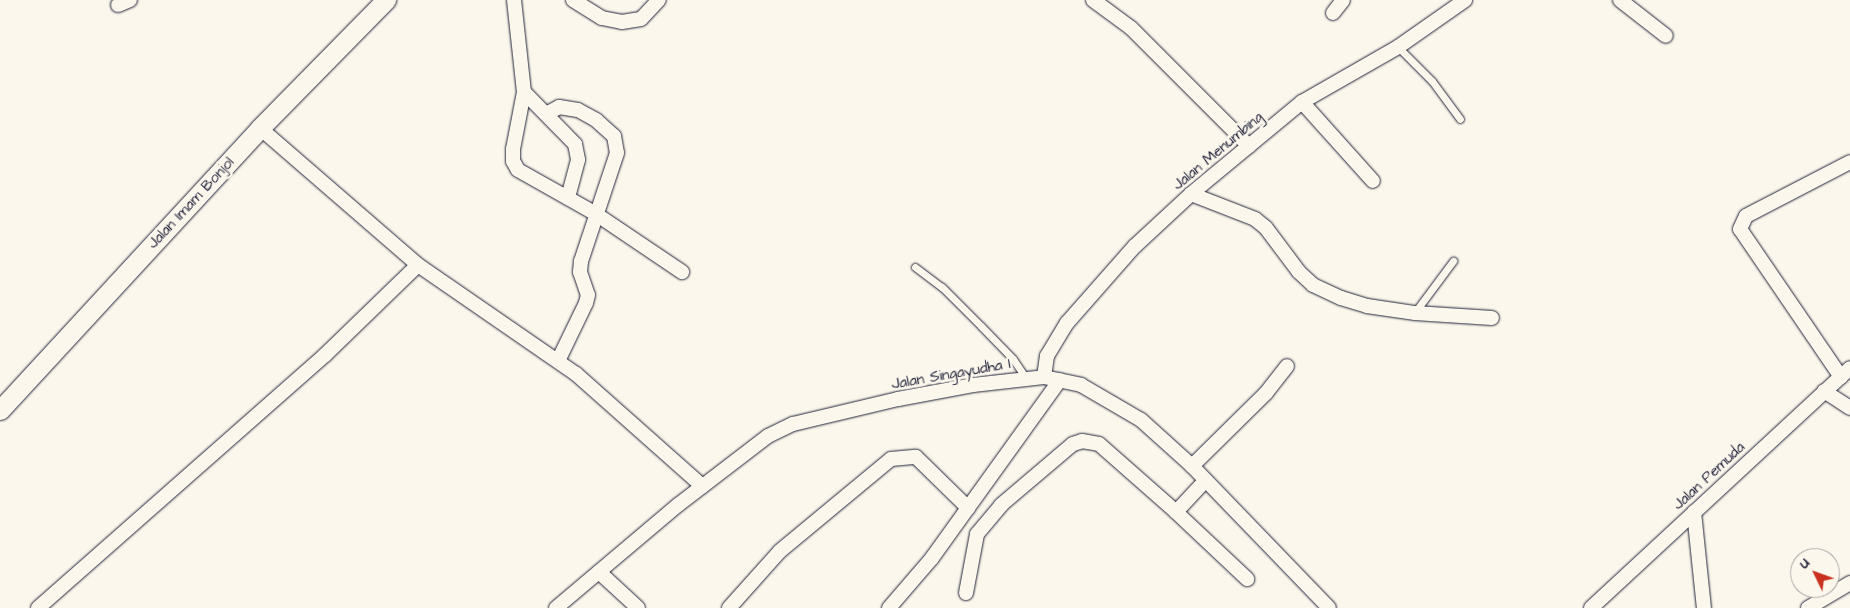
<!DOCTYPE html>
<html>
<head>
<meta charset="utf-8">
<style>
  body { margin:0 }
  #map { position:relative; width:1850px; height:608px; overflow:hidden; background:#fbf7ec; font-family:"Architects Daughter",sans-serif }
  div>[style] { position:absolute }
  .roads { filter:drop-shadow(0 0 1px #22223b) drop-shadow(0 0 1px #22223b) }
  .service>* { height:7px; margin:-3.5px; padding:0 3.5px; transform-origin:3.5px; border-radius:3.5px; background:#fbf7ec }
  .minor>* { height:14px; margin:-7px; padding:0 7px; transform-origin:7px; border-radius:7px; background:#fbf7ec }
  .secondary>* { height:19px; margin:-9.5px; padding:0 9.5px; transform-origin:9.5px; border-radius:9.5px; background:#fbf7ec }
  span { translate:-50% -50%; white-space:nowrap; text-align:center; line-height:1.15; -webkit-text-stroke:5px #fbf7ec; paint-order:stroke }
  .street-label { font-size:15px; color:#22223b }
  .north { position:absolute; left:1790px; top:548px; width:50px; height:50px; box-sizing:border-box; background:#fbf7ec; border:1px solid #a4a2a5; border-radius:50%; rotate:312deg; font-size:14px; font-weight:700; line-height:20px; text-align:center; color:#22223b }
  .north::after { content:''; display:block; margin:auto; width:18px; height:22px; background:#c8321e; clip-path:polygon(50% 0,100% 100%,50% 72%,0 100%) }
</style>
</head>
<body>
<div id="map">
  <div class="roads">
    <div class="service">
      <i style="left:1398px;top:47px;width:48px;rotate:45deg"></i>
      <i style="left:1432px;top:81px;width:47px;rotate:53.6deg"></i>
      <i style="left:915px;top:267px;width:34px;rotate:37deg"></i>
      <i style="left:942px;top:287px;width:55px;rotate:45deg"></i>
      <i style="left:981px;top:326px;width:46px;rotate:45.9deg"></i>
      <i style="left:1013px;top:359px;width:23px;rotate:56deg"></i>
      <i style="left:1415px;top:312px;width:64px;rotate:-53.3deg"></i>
    </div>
    <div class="minor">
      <i style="left:514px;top:0;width:93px;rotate:83.8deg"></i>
      <i style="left:524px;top:92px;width:58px;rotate:100.9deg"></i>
      <i style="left:513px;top:149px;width:12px;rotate:90deg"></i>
      <i style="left:513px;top:161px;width:10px;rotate:61deg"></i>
      <i style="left:518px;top:170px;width:90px;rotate:29.4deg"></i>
      <i style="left:596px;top:214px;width:104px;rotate:34deg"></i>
      <i style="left:573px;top:0;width:34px;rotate:32deg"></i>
      <i style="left:602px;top:18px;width:20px;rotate:11deg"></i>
      <i style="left:622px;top:22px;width:19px;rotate:-9deg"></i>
      <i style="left:641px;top:19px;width:26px;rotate:-47deg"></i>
      <i style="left:1093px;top:0;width:47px;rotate:36.4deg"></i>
      <i style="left:1131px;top:28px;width:167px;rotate:45deg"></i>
      <i style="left:1620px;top:0;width:58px;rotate:38deg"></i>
      <i style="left:118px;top:5px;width:13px;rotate:-23deg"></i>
      <i style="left:1333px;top:13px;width:16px;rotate:-52deg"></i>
      <i style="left:524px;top:92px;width:73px;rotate:45.6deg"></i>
      <i style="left:575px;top:144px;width:16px;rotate:79deg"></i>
      <i style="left:578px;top:160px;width:39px;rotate:105deg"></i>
      <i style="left:1302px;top:102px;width:106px;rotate:48.1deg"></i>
      <i style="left:546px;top:114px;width:15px;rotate:-28deg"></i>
      <i style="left:559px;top:107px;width:19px;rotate:9deg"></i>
      <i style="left:578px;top:110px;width:21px;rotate:29deg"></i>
      <i style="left:596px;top:120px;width:24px;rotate:42deg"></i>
      <i style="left:614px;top:136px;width:17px;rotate:80deg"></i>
      <i style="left:617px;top:153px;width:114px;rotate:108.4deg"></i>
      <i style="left:581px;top:261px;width:11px;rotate:95deg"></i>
      <i style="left:580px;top:272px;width:24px;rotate:71deg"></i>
      <i style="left:588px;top:295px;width:8px;rotate:104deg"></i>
      <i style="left:586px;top:303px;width:64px;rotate:115.8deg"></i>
      <i style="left:260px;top:128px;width:209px;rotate:40.9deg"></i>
      <i style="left:418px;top:265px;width:192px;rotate:34.6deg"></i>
      <i style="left:576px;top:374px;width:169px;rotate:41.6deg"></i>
      <i style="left:1191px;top:194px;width:69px;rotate:21.3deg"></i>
      <i style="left:1255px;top:219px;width:14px;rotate:39deg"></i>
      <i style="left:1266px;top:228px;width:55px;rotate:53.1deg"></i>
      <i style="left:1299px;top:272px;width:19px;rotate:43deg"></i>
      <i style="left:1313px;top:285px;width:31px;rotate:25deg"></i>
      <i style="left:1341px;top:298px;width:27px;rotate:17deg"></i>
      <i style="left:1367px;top:306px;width:49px;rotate:8.3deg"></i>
      <i style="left:1415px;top:313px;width:77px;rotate:3.7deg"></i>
      <i style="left:1044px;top:377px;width:21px;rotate:-82deg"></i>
      <i style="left:1047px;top:356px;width:39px;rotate:-59deg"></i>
      <i style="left:1067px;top:323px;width:103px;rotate:-48.6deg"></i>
      <i style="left:1135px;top:246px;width:76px;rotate:-42.9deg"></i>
      <i style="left:1191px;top:194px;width:144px;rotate:-39.7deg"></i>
      <i style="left:1302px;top:102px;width:111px;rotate:-29.8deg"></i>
      <i style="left:1398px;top:47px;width:82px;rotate:-35deg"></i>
      <i style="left:1841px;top:377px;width:179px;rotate:-124.3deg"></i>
      <i style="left:1740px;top:229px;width:14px;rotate:-65deg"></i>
      <i style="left:1746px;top:216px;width:117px;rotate:-27.4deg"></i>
      <i style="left:1824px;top:391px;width:31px;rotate:33deg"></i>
      <i style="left:1192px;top:466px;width:104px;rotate:-44.6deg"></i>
      <i style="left:1266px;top:393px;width:34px;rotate:-52deg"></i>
      <i style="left:1176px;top:512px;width:98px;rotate:43.3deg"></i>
      <i style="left:1694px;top:512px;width:97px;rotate:84.1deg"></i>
      <i style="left:599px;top:572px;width:53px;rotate:42.7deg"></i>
      <i style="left:966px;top:593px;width:60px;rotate:-79.4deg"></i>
      <i style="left:977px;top:534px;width:38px;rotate:-50deg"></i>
      <i style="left:1001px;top:505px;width:94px;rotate:-40.3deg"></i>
      <i style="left:1073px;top:444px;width:9px;rotate:-18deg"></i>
      <i style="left:1082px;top:441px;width:17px;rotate:10deg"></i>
      <i style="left:1099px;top:444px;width:103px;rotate:41.4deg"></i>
      <i style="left:1176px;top:512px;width:42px;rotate:-46.9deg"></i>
      <i style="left:38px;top:608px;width:383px;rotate:-41.4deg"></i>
      <i style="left:325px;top:355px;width:129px;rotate:-44.1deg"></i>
      <i style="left:556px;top:608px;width:160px;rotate:-40.2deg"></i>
      <i style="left:678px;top:505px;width:113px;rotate:-37.5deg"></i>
      <i style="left:768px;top:436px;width:28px;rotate:-26deg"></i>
      <i style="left:793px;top:424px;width:108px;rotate:-13.4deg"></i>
      <i style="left:898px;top:399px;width:76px;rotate:-10.6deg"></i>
      <i style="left:973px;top:385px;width:71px;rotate:-6.4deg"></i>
      <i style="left:1044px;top:377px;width:38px;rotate:12deg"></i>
      <i style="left:1081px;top:385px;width:69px;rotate:30.3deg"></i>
      <i style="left:1141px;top:420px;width:69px;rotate:42deg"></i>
      <i style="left:1192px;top:466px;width:197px;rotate:46deg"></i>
      <i style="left:729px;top:608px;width:76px;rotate:-48.2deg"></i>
      <i style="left:780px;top:551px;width:144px;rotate:-39.7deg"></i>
      <i style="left:891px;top:459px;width:25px;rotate:-5deg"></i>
      <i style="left:916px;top:457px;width:73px;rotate:44.4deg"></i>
      <i style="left:889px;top:608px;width:66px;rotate:-49.3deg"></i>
      <i style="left:932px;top:558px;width:219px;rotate:-54.3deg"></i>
      <i style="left:1591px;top:608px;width:353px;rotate:-42.8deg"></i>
      <i style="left:1808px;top:608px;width:49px;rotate:-30.8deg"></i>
    </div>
    <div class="secondary">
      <i style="left:0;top:410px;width:384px;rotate:-47.3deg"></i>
      <i style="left:260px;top:128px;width:180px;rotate:-45.5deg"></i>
    </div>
  </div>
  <div class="street-label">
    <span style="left:1218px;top:151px;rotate:-40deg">Jalan Menumbing</span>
    <span style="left:191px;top:203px;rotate:-47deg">Jalan Imam Bonjol</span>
    <span style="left:951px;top:374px;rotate:-10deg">Jalan Singayudha I</span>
    <span style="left:1709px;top:476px;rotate:-43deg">Jalan Pemuda</span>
  </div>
  <div class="north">U</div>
</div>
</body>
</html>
